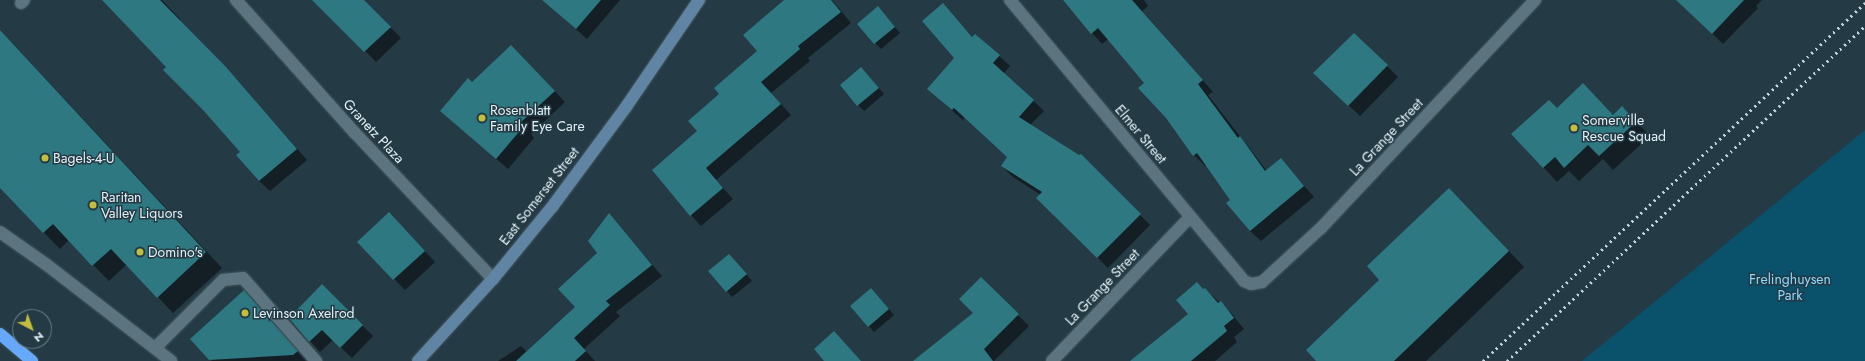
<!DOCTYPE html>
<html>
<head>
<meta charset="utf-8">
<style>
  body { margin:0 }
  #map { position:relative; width:1865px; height:361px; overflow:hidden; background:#243a44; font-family:Jost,sans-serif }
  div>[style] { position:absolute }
  .green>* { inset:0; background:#0a516c }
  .shadow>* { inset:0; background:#0007 }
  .building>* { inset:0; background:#2d7881 }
  .roads { filter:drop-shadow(0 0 1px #43575f) drop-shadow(0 0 1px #43575f) }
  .lane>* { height:12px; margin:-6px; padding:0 6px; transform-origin:6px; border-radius:6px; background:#5c747f }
  .street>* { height:12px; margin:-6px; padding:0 6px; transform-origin:6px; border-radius:6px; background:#5c747f }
  .secondary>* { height:12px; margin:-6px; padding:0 6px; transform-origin:6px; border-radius:6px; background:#5f84a4 }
  .highway>* { height:12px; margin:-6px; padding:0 6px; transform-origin:6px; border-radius:6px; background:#66a9fb }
  .rail>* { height:3px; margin-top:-1.5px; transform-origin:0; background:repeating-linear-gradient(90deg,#c4d3da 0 2px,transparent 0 6px) }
  .dots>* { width:11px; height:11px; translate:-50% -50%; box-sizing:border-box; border:2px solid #243a44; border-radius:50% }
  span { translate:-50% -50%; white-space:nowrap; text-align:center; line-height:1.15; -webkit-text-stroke:3px #243a44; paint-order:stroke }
  .poi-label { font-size:14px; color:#e3f1f7 }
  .left { translate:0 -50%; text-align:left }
  .street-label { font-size:14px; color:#e3f1f7 }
  .park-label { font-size:14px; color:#8cd9fe }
  .north { position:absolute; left:12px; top:309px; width:40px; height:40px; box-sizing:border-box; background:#243a44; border:1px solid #70838c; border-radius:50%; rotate:139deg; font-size:11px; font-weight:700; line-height:16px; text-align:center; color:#e3f1f7 }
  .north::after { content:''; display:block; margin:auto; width:14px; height:18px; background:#c1be40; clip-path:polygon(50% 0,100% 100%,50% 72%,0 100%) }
</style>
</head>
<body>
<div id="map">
  <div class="green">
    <i style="clip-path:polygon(1865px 130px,1865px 361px,1582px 361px)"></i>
  </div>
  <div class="shadow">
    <i style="clip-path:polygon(103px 0,162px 0,181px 20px,180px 21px,236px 79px,307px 160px,270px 191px,259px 181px,241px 152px,167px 67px)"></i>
    <i style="clip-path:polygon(316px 0,363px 0,401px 38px,376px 62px)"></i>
    <i style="clip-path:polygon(543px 0,620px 0,587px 39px)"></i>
    <i style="clip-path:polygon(786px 0,832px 0,851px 23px,808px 58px,810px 61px,771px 93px,791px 115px,716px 180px,733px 199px,701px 226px,691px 215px,699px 132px,720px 94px,758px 51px)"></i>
    <i style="clip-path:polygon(1063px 0,1144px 0,1148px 6px,1142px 11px,1213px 92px,1208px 95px,1267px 171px,1281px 160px,1314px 197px,1261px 241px,1250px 231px,1232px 200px,1206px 165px,1205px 166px,1194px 155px,1145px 83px,1108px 39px,1102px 44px)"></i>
    <i style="clip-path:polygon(1685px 0,1762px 0,1756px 6px,1758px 8px,1723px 44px,1692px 14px)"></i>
    <i style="clip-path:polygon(943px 5px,973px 38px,976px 35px,1010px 66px,1004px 73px,1044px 111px,1030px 125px,1079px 157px,1081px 155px,1150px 225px,1108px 268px,1038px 198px,1041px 195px,1013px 177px,1002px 166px,1008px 157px,965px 117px,963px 120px,939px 99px,955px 58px)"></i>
    <i style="clip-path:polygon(883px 13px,900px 33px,881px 49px,858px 24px)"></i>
    <i style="clip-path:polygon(0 30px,222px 268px,173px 313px,127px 264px,109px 281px,69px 240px,60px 249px,0 187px)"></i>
    <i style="clip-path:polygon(522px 57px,565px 102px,531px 134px,534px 138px,508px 169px,441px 111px,472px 83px)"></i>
    <i style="clip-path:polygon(1387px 66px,1398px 77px,1360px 116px,1326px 84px)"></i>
    <i style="clip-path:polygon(867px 74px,884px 94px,864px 111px,858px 105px)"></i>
    <i style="clip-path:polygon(1583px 84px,1613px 116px,1622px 107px,1650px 136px,1613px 170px,1603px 159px,1579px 181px,1569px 171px,1557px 182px,1513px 134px,1557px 109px)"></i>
    <i style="clip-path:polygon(1465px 205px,1524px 267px,1426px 361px,1318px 361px)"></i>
    <i style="clip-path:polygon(609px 215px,662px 276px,616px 312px,620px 316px,584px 349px,595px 361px,498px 361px,521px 346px,527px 352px,576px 307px,599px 253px)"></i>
    <i style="clip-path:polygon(399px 224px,435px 262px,405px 290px,358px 242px)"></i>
    <i style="clip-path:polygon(735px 261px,752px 281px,732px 297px,710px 271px)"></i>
    <i style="clip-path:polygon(981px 279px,1029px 326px,994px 361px,915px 361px,974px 313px)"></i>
    <i style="clip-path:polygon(322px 286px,373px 336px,352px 358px,333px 340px,320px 352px,310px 341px)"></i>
    <i style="clip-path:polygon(1205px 289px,1231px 313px,1244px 329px,1234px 337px,1237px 342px,1215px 361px,1138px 361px,1189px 314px)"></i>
    <i style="clip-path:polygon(877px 295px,894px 315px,874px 332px,869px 326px)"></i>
    <i style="clip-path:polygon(258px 305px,306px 361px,212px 361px,192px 339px)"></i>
  </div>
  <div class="building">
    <i style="clip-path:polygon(102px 0,160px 0,226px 67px,297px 149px,259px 181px,236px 155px,240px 152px,203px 110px,163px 70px,166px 67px)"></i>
    <i style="clip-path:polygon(312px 0,364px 0,391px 27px,364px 52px)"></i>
    <i style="clip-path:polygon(542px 0,601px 0,576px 29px)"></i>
    <i style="clip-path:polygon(784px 0,831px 0,841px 12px,798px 46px,800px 49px,761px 82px,781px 104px,706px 168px,723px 188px,690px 216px,652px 170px,697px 131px,688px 121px,719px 94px,714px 88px,757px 51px,743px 35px)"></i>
    <i style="clip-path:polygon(1063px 0,1132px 0,1203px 80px,1198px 84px,1238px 138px,1240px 136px,1265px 171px,1281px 158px,1304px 186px,1250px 231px,1226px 203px,1230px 200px,1197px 153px,1193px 156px,1166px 118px,1138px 88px,1144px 83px,1098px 28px,1091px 34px)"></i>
    <i style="clip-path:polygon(1676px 0,1744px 0,1712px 34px)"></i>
    <i style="clip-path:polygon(943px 3px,972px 37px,975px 34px,1000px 55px,993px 63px,1034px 100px,1019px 117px,1079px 155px,1081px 154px,1141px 214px,1097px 258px,1036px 198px,1042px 192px,1001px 166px,1007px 157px,954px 108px,952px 110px,927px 89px,954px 58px,922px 21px)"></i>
    <i style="clip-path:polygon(878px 6px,895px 27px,874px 44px,857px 24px)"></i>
    <i style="clip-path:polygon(0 30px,206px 252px,157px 298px,111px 249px,92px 266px,53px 224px,43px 233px,0 188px)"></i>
    <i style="clip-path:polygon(1354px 33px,1388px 65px,1348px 106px,1313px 73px)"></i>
    <i style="clip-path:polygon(511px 45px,555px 91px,520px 123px,524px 126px,496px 159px,440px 111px,468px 78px,472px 82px)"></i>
    <i style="clip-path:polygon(861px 67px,879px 88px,857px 106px,840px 85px)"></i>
    <i style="clip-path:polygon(1583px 83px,1613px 115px,1622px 106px,1636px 122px,1599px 156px,1588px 145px,1564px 168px,1555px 157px,1543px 168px,1511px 134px,1549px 100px,1557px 108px)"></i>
    <i style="clip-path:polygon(1449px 188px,1509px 251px,1394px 361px,1316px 361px,1306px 350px,1379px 280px,1367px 266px)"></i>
    <i style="clip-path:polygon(389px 212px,425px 251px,393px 280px,357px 242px)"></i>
    <i style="clip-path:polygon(609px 213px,652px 265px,606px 301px,610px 305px,574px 338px,586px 351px,575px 361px,516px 361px,575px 307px,558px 289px,597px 253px,588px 241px)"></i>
    <i style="clip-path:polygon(729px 254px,747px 274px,726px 292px,708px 271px)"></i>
    <i style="clip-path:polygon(981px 277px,1019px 314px,984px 349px,993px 361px,913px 361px,973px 313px,959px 299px)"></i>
    <i style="clip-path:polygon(1197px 282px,1203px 289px,1205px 288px,1218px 303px,1221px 301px,1234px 318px,1224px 326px,1227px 331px,1191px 361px,1130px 361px,1188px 314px,1176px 300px)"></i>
    <i style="clip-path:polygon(322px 284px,363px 325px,340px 348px,322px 330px,309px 342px,289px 318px)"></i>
    <i style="clip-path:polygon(871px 288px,889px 309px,868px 327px,850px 306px)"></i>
    <i style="clip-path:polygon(244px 290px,298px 351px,293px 355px,209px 360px,190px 339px)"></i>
    <i style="clip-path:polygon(834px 331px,861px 361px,824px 361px,814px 349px)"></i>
  </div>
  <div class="roads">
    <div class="lane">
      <i style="left:0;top:232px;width:57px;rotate:35.1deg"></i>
      <i style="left:47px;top:265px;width:157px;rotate:37.7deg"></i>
      <i style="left:155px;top:348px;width:96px;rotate:-45deg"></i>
      <i style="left:223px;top:280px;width:20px;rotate:-6deg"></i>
      <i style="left:243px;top:278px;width:111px;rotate:48.7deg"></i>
    </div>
    <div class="street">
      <i style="left:236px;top:0;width:178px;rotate:48.2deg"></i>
      <i style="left:355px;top:133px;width:201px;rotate:46.6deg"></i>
      <i style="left:1010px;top:0;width:366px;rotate:50.2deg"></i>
      <i style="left:1244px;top:281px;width:8px;rotate:23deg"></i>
      <i style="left:1251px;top:284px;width:11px;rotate:-10deg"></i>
      <i style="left:1262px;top:282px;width:80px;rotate:-42.5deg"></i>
      <i style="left:1321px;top:228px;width:313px;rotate:-46.8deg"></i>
      <i style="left:21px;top:3px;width:4px;rotate:-45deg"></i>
      <i style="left:1052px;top:361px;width:199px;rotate:-46.2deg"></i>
    </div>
    <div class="secondary">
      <i style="left:418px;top:361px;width:111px;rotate:-47.6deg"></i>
      <i style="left:493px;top:279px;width:93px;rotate:-50.7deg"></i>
      <i style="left:552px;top:207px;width:124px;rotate:-53.5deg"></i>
      <i style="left:626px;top:107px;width:130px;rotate:-55.7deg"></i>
    </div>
    <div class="highway">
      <i style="left:0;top:334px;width:42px;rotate:40.2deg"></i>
    </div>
  </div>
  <div class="rail">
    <i style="left:1483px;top:361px;width:524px;rotate:-43.14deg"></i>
    <i style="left:1507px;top:361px;width:490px;rotate:-43.1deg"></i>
  </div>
  <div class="dots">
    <i style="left:482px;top:118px;background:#c1be40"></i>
    <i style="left:1574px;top:128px;background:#c1be40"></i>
    <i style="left:45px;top:158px;background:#c1be40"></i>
    <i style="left:93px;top:205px;background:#c1be40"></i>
    <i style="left:140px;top:252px;background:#c1be40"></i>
    <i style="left:245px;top:313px;background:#c1be40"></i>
  </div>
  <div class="poi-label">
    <span class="left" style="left:490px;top:118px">Rosenblatt<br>Family Eye Care</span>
    <span class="left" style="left:1582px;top:128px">Somerville<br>Rescue Squad</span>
    <span class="left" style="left:53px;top:158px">Bagels-4-U</span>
    <span class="left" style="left:101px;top:205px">Raritan<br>Valley Liquors</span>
    <span class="left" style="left:148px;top:252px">Domino's</span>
    <span class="left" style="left:253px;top:313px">Levinson Axelrod</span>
  </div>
  <div class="street-label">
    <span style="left:374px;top:131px;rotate:47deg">Granetz Plaza</span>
    <span style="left:1141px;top:134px;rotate:50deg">Elmer Street</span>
    <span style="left:1386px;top:137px;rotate:-47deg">La Grange Street</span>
    <span style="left:539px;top:196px;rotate:-52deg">East Somerset Street</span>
    <span style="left:1102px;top:287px;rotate:-46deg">La Grange Street</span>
  </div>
  <div class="park-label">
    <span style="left:1790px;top:287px">Frelinghuysen<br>Park</span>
  </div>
  <div class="north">N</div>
</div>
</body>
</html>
